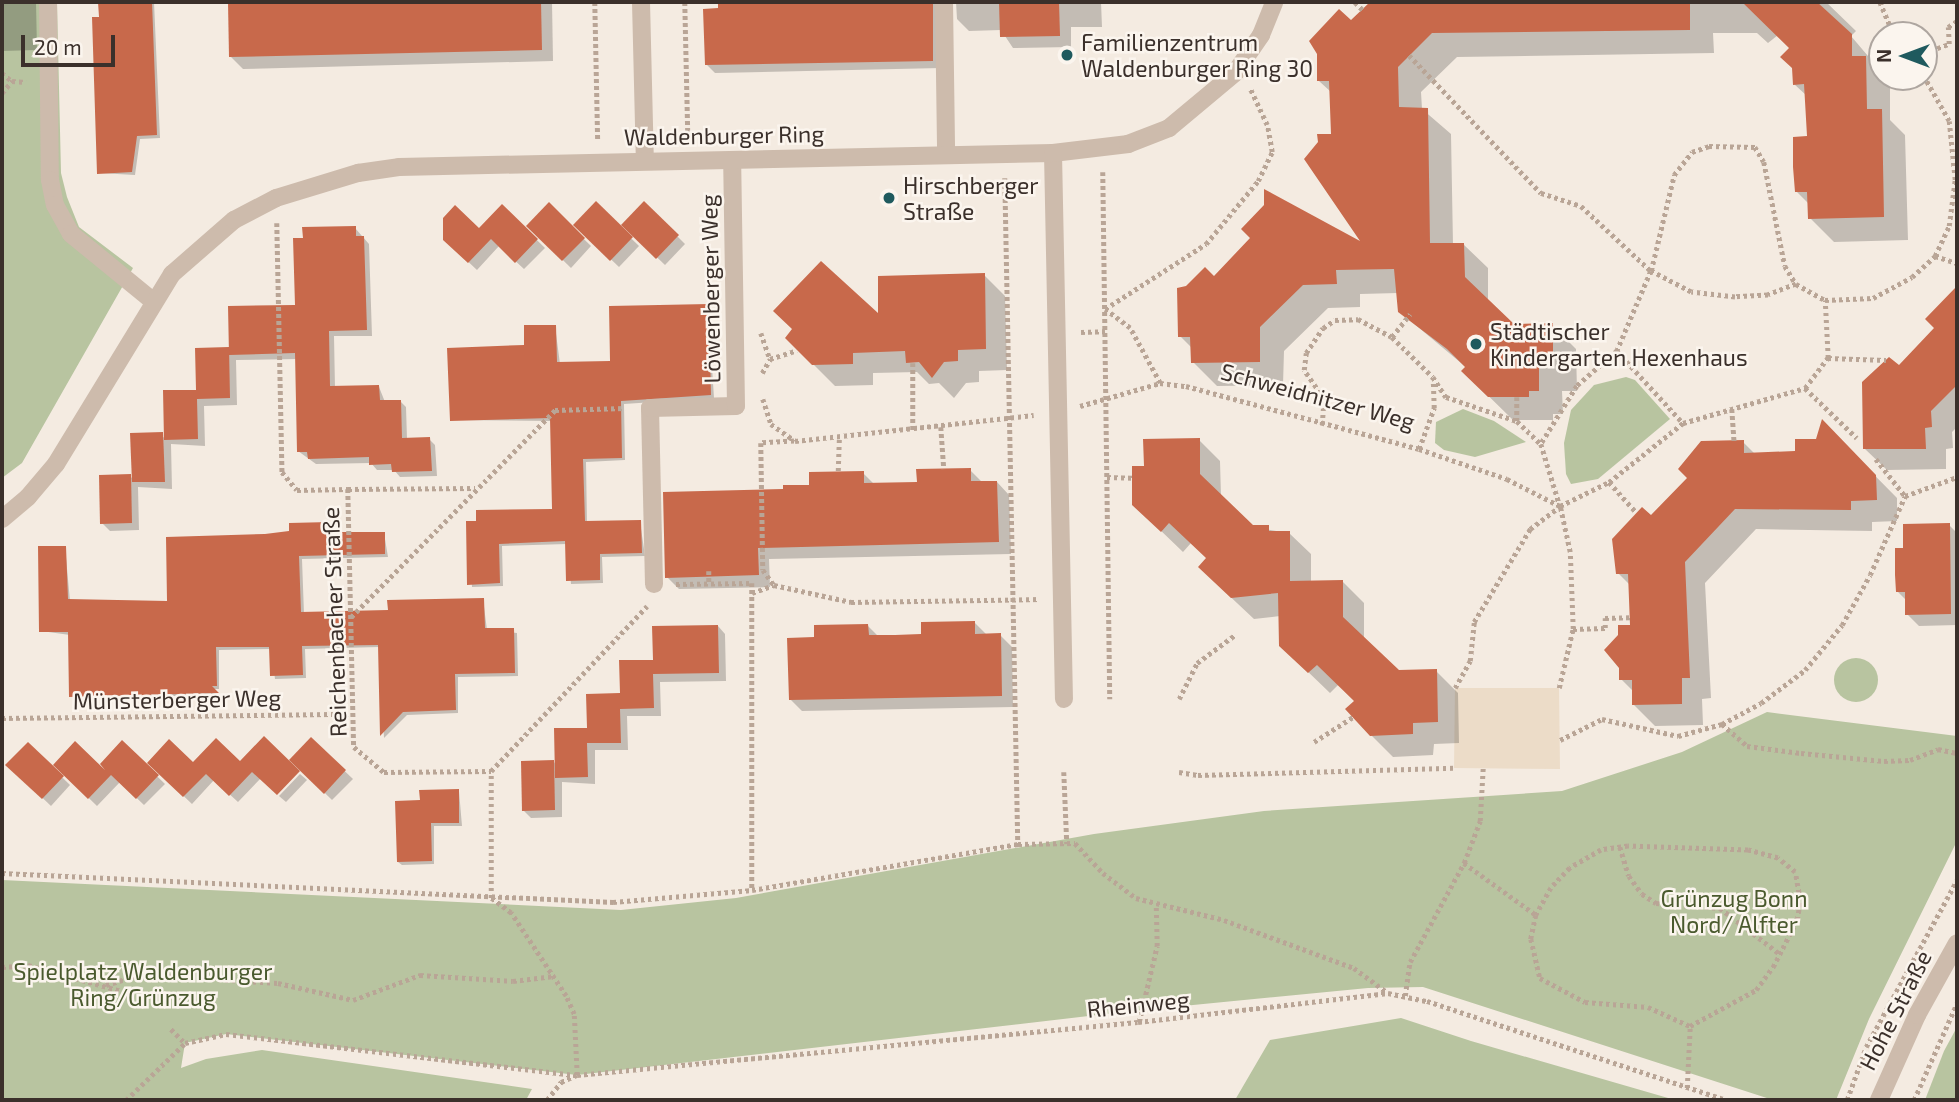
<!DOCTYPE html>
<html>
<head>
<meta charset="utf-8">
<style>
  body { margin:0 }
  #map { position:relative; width:1959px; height:1102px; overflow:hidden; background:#f4ebe1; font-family:"Exo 2",sans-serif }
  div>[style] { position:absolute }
  .green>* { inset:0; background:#b8c4a0 }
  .round { border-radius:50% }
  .plaza>* { inset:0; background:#ecdcc8 }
  .shadow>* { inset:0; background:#0003 }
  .building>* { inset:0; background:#c8694b }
  .path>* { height:4.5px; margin-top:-2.25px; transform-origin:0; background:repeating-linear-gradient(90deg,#b9a596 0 3.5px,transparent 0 7px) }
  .service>* { height:18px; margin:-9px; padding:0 9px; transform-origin:9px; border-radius:9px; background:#cdbbac }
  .minor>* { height:18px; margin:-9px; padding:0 9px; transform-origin:9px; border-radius:9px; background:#cdbbac }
  .tertiary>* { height:18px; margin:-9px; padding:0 9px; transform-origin:9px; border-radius:9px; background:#cdbbac }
  .dots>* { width:19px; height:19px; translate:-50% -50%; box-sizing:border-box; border:4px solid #fbf5ee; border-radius:50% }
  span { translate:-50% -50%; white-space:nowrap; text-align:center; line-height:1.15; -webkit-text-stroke:5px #fbf5ee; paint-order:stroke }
  .poi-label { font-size:23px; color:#3b302b }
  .left { translate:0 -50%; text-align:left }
  .street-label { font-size:23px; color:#3b302b }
  .park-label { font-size:23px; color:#4a5a2e }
  .frame { position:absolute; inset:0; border:4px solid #3b302b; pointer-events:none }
  .north { position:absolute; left:1868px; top:21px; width:70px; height:70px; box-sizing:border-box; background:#fbf5ee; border:2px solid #aea6a0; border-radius:50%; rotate:270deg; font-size:19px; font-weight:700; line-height:28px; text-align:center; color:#3b302b }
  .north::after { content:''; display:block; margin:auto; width:24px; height:32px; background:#1f5a5e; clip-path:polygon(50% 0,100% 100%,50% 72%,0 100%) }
  .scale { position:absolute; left:21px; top:35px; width:94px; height:32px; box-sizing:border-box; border:4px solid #3b302b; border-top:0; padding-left:9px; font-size:21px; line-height:24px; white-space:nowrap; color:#3b302b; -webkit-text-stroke:5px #fbf5ee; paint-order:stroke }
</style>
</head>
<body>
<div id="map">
  <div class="green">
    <i style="clip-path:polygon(2px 2px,57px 2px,61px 173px,67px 197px,79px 227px,133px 268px,22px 463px,2px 478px)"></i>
    <i style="clip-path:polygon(1626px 377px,1635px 380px,1670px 419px,1598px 479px,1571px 484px,1566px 474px,1564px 443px,1571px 410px,1594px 385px)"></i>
    <i style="clip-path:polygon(1463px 409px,1494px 421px,1526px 442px,1475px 457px,1444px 450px,1435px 443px,1436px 422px)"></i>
    <i class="round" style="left:1834px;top:658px;width:44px;height:44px"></i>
    <i style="clip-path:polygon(1767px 712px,1957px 736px,1957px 841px,1869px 1019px,1836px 1100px,1773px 1100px,1423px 987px,1368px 988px,1132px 1011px,577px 1075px,226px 1034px,185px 1043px,181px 1068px,206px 1059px,262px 1050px,532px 1089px,526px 1100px,2px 1100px,2px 880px,621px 910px,736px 898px,1094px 834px,1264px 811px,1562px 791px,1682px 752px)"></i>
    <i style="clip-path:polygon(1401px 1018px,1471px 1041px,1675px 1100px,1235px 1100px,1270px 1040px)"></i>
    <i style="clip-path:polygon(1957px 1027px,1957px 1100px,1925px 1100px,1944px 1051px)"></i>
  </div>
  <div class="plaza">
    <i style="clip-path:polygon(1455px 688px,1559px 688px,1560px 769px,1454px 768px)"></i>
  </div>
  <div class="shadow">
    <i style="clip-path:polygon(2px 2px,36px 2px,37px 50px,2px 51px)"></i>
    <i style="clip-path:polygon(100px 2px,154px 2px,160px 138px,140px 139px,135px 175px,99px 173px)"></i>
    <i style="clip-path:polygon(230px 2px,552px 2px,553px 61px,243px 69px,231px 57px)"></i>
    <i style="clip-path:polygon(720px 2px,947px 2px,941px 68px,715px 73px,707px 65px)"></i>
    <i style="clip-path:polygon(956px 2px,1101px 2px,1102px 27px,1071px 27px,1071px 47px,1013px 48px,1001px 30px,969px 31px,957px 19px)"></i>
    <i style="clip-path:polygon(1373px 2px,1826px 2px,1856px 31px,1851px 36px,1890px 82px,1890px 120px,1905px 135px,1908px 240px,1834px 242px,1810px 218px,1809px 204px,1796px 191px,1809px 138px,1807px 96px,1794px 84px,1792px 48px,1778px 35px,1768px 43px,1757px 33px,1713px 33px,1714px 53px,1457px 57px,1421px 92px,1422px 109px,1451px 134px,1453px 245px,1463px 244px,1488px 268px,1488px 301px,1513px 326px,1552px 325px,1576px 349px,1577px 391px,1562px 391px,1563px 414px,1553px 414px,1553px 420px,1513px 420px,1463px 371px,1467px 368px,1400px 312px,1398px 293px,1360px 294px,1360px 307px,1328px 308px,1284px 351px,1283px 385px,1217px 386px,1193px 362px,1192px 348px,1180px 336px,1214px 278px,1365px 246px,1332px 135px,1331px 92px,1319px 81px,1351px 23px)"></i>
    <i style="clip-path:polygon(644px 203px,685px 244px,665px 265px,623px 225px)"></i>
    <i style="clip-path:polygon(596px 204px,639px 246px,619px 267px,575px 225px)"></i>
    <i style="clip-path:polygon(549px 205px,591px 246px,571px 268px,528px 226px)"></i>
    <i style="clip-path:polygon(502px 206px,545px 248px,524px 269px,499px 246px,477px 270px,445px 240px,479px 230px)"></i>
    <i style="clip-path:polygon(355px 228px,369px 244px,372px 336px,334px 336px,335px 388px,379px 387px,385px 402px,400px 401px,406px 407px,407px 439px,429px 439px,435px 445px,437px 476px,400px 477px,394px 470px,377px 470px,371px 463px,316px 464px,298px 451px,297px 359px,236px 360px,237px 405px,204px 406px,205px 446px,171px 444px,172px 489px,138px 487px,139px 530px,110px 531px,102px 523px,130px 476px,133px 479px,228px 349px,296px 306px,305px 239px)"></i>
    <i style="clip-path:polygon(984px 275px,1005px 296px,1007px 370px,979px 371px,979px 382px,966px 383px,954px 398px,939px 383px,929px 384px,917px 372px,873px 373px,873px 385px,835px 386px,787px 338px,879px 317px)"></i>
    <i style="clip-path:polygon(1954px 292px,1957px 427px,1952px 432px,1953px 448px,1946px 449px,1946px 469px,1887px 470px,1865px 449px,1899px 368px,1936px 328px)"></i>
    <i style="clip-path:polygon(708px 306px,714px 398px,624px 404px,625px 460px,586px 462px,587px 523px,640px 522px,645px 556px,602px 557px,603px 583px,571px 584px,567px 544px,502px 546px,503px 586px,472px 587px,467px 523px,554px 510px,551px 421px,451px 420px,526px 347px,555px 326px,560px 364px,612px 363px)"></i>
    <i style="clip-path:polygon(1823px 423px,1897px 498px,1897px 521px,1872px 522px,1872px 531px,1756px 529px,1705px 583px,1711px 698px,1702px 699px,1703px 725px,1655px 726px,1634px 705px,1634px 692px,1621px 679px,1632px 626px,1631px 586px,1618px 573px,1651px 518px,1743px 442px,1755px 454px,1797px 453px,1817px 440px)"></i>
    <i style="clip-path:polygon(1199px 440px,1220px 461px,1221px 497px,1252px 527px,1289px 533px,1311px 554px,1311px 582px,1343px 582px,1364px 603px,1364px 639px,1398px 672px,1436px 671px,1458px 693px,1459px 743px,1434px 744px,1433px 755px,1393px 757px,1371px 735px,1356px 701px,1339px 684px,1330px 693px,1303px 667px,1280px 616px,1254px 619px,1221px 588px,1208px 559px,1191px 543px,1183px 552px,1156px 526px,1145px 467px)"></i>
    <i style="clip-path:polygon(970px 470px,983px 483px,997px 482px,1009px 495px,1011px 554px,769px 559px,770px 587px,679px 589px,667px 577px,785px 491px,863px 473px,875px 485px,919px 484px)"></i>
    <i style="clip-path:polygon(329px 524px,333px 533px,384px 533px,388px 557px,302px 559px,304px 614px,390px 612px,483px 599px,487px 630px,517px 633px,518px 676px,458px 677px,458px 713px,407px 715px,384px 738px,379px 647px,305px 649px,306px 678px,275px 679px,271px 649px,219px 650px,219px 689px,212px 689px,219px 696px,71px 696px,70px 635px,41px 631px,65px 547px,70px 601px,169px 603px,266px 536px)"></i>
    <i style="clip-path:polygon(1949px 525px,1957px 533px,1957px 625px,1919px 626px,1907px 614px,1907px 601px,1898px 592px,1905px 549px)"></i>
    <i style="clip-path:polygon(975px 623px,987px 635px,1000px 635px,1012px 647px,1013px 707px,802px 711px,790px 699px,816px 639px,867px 625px,879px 637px,923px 636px)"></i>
    <i style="clip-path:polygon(718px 626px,725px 634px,726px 681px,660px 682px,661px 716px,627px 716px,628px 750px,595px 750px,595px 784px,562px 782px,562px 817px,531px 818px,523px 810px,554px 762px,556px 765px,654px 661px)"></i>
    <i style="clip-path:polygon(311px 739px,353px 779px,332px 800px,291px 760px)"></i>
    <i style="clip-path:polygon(122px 742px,165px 784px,144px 805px,120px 782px,97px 806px,55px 765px,107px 774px)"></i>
    <i style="clip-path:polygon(28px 744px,70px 785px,51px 806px,8px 765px)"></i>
    <i style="clip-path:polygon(149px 763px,241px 763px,261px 778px,238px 802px,214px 780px,192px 804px)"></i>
    <i style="clip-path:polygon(300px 774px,307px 780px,286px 802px,279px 796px)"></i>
    <i style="clip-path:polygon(459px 791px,462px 826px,434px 826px,434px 864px,402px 865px,398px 862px,421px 802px)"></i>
  </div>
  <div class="building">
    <i style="clip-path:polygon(98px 2px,152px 2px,157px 135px,137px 136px,132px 172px,97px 174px,92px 17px,99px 17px)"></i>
    <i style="clip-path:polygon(228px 2px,541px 2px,542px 50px,229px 57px)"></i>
    <i style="clip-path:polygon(718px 2px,933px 2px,933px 61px,705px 65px,703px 9px,718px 8px)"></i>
    <i style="clip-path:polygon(999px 2px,1059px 2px,1060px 36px,1000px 37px)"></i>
    <i style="clip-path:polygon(1370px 2px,1690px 2px,1690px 30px,1432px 33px,1398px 67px,1399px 107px,1428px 108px,1430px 243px,1464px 243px,1465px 277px,1514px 324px,1553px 323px,1553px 368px,1539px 368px,1539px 391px,1529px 391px,1529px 397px,1488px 397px,1461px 371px,1465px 367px,1447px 349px,1398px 312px,1394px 269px,1336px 270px,1337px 284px,1303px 285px,1260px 327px,1260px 362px,1191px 363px,1190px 337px,1178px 337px,1177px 288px,1186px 286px,1205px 267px,1214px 276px,1250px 238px,1241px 229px,1264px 205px,1264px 189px,1360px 241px,1304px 159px,1318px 142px,1317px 134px,1331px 134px,1329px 81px,1317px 81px,1317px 54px,1309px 41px,1339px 9px,1351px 20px)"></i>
    <i style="clip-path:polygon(1742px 2px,1817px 2px,1852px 34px,1852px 56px,1866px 56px,1867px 109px,1882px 109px,1884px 217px,1808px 219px,1807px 192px,1795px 192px,1793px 167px,1793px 137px,1807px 136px,1804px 84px,1793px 85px,1792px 68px,1780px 57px,1789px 48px)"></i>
    <i style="clip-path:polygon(596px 201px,633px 237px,610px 261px,573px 225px)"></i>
    <i style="clip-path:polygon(644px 201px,679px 235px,656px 259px,621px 225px)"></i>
    <i style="clip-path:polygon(549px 202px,585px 238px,562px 261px,526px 226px)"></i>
    <i style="clip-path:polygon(502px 204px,538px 239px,515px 263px,491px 239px,468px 263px,443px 240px,443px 218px,455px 205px,479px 228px)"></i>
    <i style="clip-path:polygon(356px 226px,356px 236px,364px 236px,367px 330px,329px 331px,330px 386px,379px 385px,380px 400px,401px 400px,402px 438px,430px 437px,432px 471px,392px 472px,391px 464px,369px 465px,369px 457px,308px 459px,307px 452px,297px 452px,295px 353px,229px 355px,228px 306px,295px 305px,293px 238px,303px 238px,302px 227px)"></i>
    <i style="clip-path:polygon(821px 261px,878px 313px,878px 276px,985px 273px,986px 349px,958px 350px,958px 361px,944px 362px,932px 378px,919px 362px,906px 363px,905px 351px,853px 353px,853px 364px,812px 365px,785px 338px,792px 329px,773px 311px)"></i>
    <i style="clip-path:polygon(1957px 286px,1957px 385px,1931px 411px,1932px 427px,1925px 428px,1926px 449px,1863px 449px,1862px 382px,1889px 357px,1899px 365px,1934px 328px,1925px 319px)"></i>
    <i style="clip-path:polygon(709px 304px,711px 395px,621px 401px,622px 458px,583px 459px,585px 521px,641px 520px,642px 553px,600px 554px,600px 580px,566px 581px,565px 541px,499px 544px,500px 583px,467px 585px,466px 521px,476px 521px,476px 510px,552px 509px,550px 418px,450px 421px,447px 348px,524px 345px,524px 325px,556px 325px,557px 362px,610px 361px,609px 306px)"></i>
    <i style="clip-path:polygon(229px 347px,230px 398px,197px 399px,198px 439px,164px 440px,163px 390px,196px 390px,195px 348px)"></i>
    <i style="clip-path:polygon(1822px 419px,1876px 475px,1877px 500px,1851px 501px,1851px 510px,1735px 509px,1685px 562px,1690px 678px,1682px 678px,1682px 704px,1632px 705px,1632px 680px,1619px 680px,1619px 668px,1604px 650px,1618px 635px,1618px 625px,1630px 625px,1628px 574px,1616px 574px,1612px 539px,1642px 507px,1651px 515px,1687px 478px,1678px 469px,1701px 441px,1744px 440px,1744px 453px,1795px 451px,1795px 439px,1816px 439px)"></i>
    <i style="clip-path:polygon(163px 432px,165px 482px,132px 482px,130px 433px)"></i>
    <i style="clip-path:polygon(1200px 438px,1200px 474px,1253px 525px,1269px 525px,1269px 531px,1290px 531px,1290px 581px,1343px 580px,1343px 617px,1399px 670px,1437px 669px,1438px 722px,1413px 723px,1413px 734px,1370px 736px,1345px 709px,1354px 701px,1317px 665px,1308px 673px,1279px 646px,1278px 593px,1231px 598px,1198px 567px,1206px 558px,1169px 523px,1161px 532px,1132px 505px,1132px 466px,1144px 466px,1143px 439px)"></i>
    <i style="clip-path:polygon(971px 468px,971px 481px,997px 481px,999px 542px,758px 548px,759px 575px,665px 578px,663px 492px,783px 489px,783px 485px,809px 485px,809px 472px,864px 471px,864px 483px,917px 482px,916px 469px)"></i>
    <i style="clip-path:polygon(131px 474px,132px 523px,100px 524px,99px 475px)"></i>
    <i style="clip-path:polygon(330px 522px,330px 532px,385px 532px,385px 554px,299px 556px,301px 612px,388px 610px,387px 600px,484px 598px,485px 628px,514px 628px,515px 673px,455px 674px,456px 710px,403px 712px,380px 736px,378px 645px,302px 646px,303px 675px,270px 676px,269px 647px,216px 647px,217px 686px,212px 686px,219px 693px,69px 697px,68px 632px,39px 632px,38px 546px,66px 546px,68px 599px,167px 601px,166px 537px,265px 534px,289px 531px,289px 523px)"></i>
    <i style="clip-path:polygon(1950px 523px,1951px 614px,1905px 615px,1905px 592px,1896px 592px,1895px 575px,1895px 548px,1903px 548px,1903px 524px)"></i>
    <i style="clip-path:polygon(975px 621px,975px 634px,1001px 633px,1002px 696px,789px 700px,787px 638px,814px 637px,814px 625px,868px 624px,869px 635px,895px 635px,921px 634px,921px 622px)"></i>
    <i style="clip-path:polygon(718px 625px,719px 673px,653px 674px,654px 708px,620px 709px,621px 743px,587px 743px,588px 777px,555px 778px,554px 728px,587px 728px,586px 694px,620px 693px,619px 660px,653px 660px,652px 626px)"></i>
    <i style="clip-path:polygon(264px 736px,300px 771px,277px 795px,252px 772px,229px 796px,206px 774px,183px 797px,147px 763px,169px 739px,193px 762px,216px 738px,240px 761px)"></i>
    <i style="clip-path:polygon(311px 737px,346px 770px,324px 794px,289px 760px)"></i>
    <i style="clip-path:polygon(122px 740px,159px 775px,136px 799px,111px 775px,88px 799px,53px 765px,75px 741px,105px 770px,100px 764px)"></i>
    <i style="clip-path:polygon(28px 742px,64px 776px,42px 799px,5px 765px)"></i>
    <i style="clip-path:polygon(554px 760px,555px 810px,522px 811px,521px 761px)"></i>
    <i style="clip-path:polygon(459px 789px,459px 823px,431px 823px,432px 861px,397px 862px,395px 801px,420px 800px,419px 790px)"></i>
  </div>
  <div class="path">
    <i style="left:595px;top:2px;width:138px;rotate:88.8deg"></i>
    <i style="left:685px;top:2px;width:137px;rotate:88.7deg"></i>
    <i style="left:1355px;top:2px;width:11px;rotate:45deg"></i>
    <i style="left:1880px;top:2px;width:36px;rotate:67deg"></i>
    <i style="left:1924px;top:53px;width:27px;rotate:-20deg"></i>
    <i style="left:1949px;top:44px;width:17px;rotate:-93deg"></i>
    <i style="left:1948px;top:27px;width:11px;rotate:-34deg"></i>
    <i style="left:1409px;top:55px;width:191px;rotate:46.3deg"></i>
    <i style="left:1541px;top:193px;width:42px;rotate:18deg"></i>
    <i style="left:1581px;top:206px;width:96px;rotate:42.9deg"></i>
    <i style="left:1651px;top:271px;width:87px;rotate:113deg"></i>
    <i style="left:1617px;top:351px;width:53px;rotate:138.8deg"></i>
    <i style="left:1577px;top:386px;width:68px;rotate:121.8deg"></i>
    <i style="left:2px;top:73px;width:13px;rotate:39deg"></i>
    <i style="left:12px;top:81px;width:14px;rotate:4deg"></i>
    <i style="left:2px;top:93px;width:16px;rotate:-50deg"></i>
    <i style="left:1103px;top:172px;width:527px;rotate:89.24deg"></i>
    <i style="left:1005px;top:178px;width:666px;rotate:88.88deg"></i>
    <i style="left:277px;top:223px;width:249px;rotate:88.8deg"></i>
    <i style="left:282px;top:472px;width:23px;rotate:50deg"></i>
    <i style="left:297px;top:490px;width:51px;rotate:-1.1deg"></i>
    <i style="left:348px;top:489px;width:258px;rotate:88.7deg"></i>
    <i style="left:354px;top:747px;width:39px;rotate:40deg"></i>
    <i style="left:384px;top:772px;width:107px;rotate:-0.5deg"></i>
    <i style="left:1935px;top:256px;width:23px;rotate:18deg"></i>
    <i style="left:1796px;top:284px;width:30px;rotate:159deg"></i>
    <i style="left:1768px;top:295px;width:33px;rotate:177deg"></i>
    <i style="left:1735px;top:297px;width:44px;rotate:-173.5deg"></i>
    <i style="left:1691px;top:292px;width:45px;rotate:-152.3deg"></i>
    <i style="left:1651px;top:271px;width:99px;rotate:-76.5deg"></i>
    <i style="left:1674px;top:175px;width:29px;rotate:-52deg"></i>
    <i style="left:1692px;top:152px;width:18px;rotate:-19deg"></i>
    <i style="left:1709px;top:146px;width:46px;rotate:1.2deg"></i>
    <i style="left:1755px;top:147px;width:17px;rotate:59deg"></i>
    <i style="left:1764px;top:162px;width:106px;rotate:78.6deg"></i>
    <i style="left:1785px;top:266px;width:21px;rotate:59deg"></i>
    <i style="left:1796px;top:284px;width:33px;rotate:29deg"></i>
    <i style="left:1825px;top:300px;width:48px;rotate:-2.4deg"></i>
    <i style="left:1873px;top:298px;width:44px;rotate:-28.3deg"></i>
    <i style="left:1912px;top:277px;width:31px;rotate:-42deg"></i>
    <i style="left:1935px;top:256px;width:33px;rotate:-65deg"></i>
    <i style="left:1949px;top:226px;width:46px;rotate:-82.6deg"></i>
    <i style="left:1955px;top:180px;width:59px;rotate:-95.8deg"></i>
    <i style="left:1949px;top:121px;width:51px;rotate:-119.6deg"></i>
    <i style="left:1081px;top:332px;width:24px;rotate:-2deg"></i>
    <i style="left:761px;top:333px;width:28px;rotate:71deg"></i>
    <i style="left:1392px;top:337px;width:29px;rotate:-52deg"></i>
    <i style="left:1617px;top:351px;width:98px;rotate:47.5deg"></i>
    <i style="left:1828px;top:358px;width:58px;rotate:2deg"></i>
    <i style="left:913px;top:363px;width:67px;rotate:90deg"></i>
    <i style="left:762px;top:373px;width:16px;rotate:-60deg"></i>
    <i style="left:770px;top:359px;width:28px;rotate:-18deg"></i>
    <i style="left:1160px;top:383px;width:63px;rotate:-118.6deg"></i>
    <i style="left:1130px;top:328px;width:31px;rotate:-143deg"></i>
    <i style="left:1105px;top:309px;width:120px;rotate:-32.8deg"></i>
    <i style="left:1206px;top:244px;width:82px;rotate:-50.5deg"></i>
    <i style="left:1258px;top:181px;width:32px;rotate:-64deg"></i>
    <i style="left:1272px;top:152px;width:27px;rotate:-100deg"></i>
    <i style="left:1267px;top:125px;width:40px;rotate:-115deg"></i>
    <i style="left:1805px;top:388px;width:72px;rotate:43.9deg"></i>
    <i style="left:1517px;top:397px;width:24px;rotate:90deg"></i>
    <i style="left:763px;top:399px;width:26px;rotate:72deg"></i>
    <i style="left:771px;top:424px;width:29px;rotate:35deg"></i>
    <i style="left:795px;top:441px;width:240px;rotate:-6.2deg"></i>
    <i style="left:1080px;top:406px;width:83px;rotate:-16deg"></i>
    <i style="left:1160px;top:383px;width:26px;rotate:7deg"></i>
    <i style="left:1186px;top:386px;width:241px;rotate:15.1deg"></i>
    <i style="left:1419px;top:449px;width:93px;rotate:18.8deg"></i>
    <i style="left:1507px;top:479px;width:59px;rotate:27deg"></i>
    <i style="left:1732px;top:409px;width:32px;rotate:86deg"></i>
    <i style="left:1322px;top:425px;width:26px;rotate:-86deg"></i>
    <i style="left:1324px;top:399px;width:35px;rotate:-125deg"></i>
    <i style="left:1304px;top:370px;width:17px;rotate:-83deg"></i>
    <i style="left:1306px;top:353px;width:30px;rotate:-56deg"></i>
    <i style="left:1323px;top:328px;width:14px;rotate:-34deg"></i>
    <i style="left:1335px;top:320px;width:23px;rotate:-2deg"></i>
    <i style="left:1358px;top:319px;width:38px;rotate:28deg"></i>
    <i style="left:1392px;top:337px;width:57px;rotate:44.3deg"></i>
    <i style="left:1433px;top:377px;width:24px;rotate:57deg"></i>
    <i style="left:1446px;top:397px;width:75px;rotate:18.7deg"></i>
    <i style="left:1517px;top:421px;width:33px;rotate:44deg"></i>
    <i style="left:1541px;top:444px;width:65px;rotate:73deg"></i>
    <i style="left:941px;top:427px;width:42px;rotate:85.9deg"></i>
    <i style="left:794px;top:441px;width:33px;rotate:177deg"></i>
    <i style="left:761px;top:443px;width:127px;rotate:89.1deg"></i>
    <i style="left:763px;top:570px;width:19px;rotate:54deg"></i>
    <i style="left:774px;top:585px;width:79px;rotate:12.4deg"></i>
    <i style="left:851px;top:602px;width:189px;rotate:-0.9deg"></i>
    <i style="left:1419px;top:449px;width:44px;rotate:-69.9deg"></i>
    <i style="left:1434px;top:408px;width:30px;rotate:-92deg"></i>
    <i style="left:1876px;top:459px;width:47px;rotate:51.9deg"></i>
    <i style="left:838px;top:471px;width:32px;rotate:-88deg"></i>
    <i style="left:1107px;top:477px;width:25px;rotate:2deg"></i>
    <i style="left:1609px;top:482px;width:40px;rotate:48deg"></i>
    <i style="left:348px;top:489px;width:127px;rotate:-0.5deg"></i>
    <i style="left:1905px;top:496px;width:55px;rotate:-20.1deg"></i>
    <i style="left:709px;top:571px;width:13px;rotate:90deg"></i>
    <i style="left:676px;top:584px;width:76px;rotate:-0.8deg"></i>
    <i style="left:752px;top:583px;width:307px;rotate:90deg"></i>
    <i style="left:752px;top:593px;width:23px;rotate:-20deg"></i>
    <i style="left:351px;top:617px;width:291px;rotate:-45.4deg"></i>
    <i style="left:555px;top:410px;width:70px;rotate:-1.6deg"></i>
    <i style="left:1573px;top:629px;width:32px;rotate:-2deg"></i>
    <i style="left:1605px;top:628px;width:10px;rotate:-90deg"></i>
    <i style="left:1605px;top:618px;width:25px;rotate:-2deg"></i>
    <i style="left:1455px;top:688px;width:31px;rotate:-61deg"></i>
    <i style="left:1470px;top:661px;width:39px;rotate:-84deg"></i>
    <i style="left:1474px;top:622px;width:109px;rotate:-58.9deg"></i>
    <i style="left:1530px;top:529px;width:38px;rotate:-37deg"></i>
    <i style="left:1559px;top:688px;width:61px;rotate:-76.7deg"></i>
    <i style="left:1573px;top:629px;width:77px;rotate:-92.2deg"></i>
    <i style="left:1570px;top:552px;width:47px;rotate:-102.3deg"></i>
    <i style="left:1560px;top:506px;width:55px;rotate:-26.1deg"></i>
    <i style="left:1609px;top:482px;width:95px;rotate:-38.6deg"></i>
    <i style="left:1683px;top:423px;width:127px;rotate:-16deg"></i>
    <i style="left:1805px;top:388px;width:38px;rotate:-53deg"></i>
    <i style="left:1828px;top:358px;width:58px;rotate:-93deg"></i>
    <i style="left:1179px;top:699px;width:40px;rotate:-63.4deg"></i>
    <i style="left:1197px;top:663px;width:47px;rotate:-36.4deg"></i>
    <i style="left:2px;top:718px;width:350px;rotate:-0.7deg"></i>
    <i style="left:1722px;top:724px;width:33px;rotate:41deg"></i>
    <i style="left:1747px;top:746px;width:54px;rotate:7.4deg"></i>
    <i style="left:1801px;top:753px;width:83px;rotate:5.5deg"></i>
    <i style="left:1884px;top:761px;width:26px;rotate:-2deg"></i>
    <i style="left:1910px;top:760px;width:30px;rotate:-21deg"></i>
    <i style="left:1938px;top:749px;width:19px;rotate:12deg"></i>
    <i style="left:1560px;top:740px;width:47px;rotate:-26.6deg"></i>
    <i style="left:1602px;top:719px;width:78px;rotate:12.6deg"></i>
    <i style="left:1678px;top:736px;width:46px;rotate:-15.3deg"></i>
    <i style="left:1722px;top:724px;width:44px;rotate:-28.3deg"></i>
    <i style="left:1761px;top:703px;width:55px;rotate:-36.9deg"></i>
    <i style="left:1805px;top:670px;width:58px;rotate:-50.6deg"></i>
    <i style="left:1842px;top:625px;width:57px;rotate:-60.8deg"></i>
    <i style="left:1870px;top:575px;width:86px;rotate:-66.1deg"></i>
    <i style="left:1314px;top:742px;width:46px;rotate:-32.7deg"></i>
    <i style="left:491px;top:771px;width:227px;rotate:-46.6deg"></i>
    <i style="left:1064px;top:772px;width:72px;rotate:87.6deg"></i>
    <i style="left:1179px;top:772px;width:19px;rotate:9deg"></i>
    <i style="left:1198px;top:775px;width:256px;rotate:-1.6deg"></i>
    <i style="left:1620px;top:847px;width:30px;rotate:73deg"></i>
    <i style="left:1629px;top:876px;width:22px;rotate:54deg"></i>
    <i style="left:1642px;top:894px;width:17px;rotate:33deg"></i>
    <i style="left:1656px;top:903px;width:64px;rotate:4.5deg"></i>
    <i style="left:1720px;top:908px;width:76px;rotate:37.5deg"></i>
    <i style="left:1464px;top:863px;width:89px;rotate:35.8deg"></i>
    <i style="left:2px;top:873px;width:612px;rotate:2.72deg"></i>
    <i style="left:613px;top:902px;width:140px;rotate:-4.9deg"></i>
    <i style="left:752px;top:890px;width:270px;rotate:-9.8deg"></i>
    <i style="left:1018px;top:844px;width:57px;rotate:-1deg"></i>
    <i style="left:1075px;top:843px;width:41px;rotate:47deg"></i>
    <i style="left:1103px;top:873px;width:41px;rotate:37.1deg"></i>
    <i style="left:1136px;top:898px;width:91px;rotate:14deg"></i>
    <i style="left:1224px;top:920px;width:139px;rotate:20.3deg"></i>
    <i style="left:1354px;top:968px;width:42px;rotate:36.3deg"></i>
    <i style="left:2px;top:967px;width:26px;rotate:-4deg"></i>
    <i style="left:28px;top:965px;width:104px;rotate:15.6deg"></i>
    <i style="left:106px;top:985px;width:37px;rotate:-17deg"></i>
    <i style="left:141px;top:974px;width:137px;rotate:3.8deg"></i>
    <i style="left:278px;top:983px;width:77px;rotate:12.8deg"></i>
    <i style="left:353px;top:1000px;width:72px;rotate:-20.5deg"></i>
    <i style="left:420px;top:975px;width:93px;rotate:3.7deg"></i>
    <i style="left:513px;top:981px;width:41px;rotate:-7deg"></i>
    <i style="left:1405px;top:996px;width:34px;rotate:-82deg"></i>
    <i style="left:1410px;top:962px;width:113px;rotate:-61.4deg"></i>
    <i style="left:1464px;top:863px;width:45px;rotate:-69.1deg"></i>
    <i style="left:1480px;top:821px;width:53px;rotate:-86.8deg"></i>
    <i style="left:1139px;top:1022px;width:78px;rotate:-76.7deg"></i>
    <i style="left:1157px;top:946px;width:40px;rotate:-91.4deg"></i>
    <i style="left:171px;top:1029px;width:20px;rotate:45deg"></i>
    <i style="left:185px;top:1043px;width:42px;rotate:-12.4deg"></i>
    <i style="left:226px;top:1034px;width:353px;rotate:6.7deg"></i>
    <i style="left:577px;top:1075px;width:61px;rotate:-92.8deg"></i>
    <i style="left:574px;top:1014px;width:20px;rotate:-114deg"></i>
    <i style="left:566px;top:996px;width:100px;rotate:-123.5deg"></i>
    <i style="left:511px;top:913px;width:25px;rotate:-143deg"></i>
    <i style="left:491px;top:898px;width:127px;rotate:-90deg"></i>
    <i style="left:1687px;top:1088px;width:62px;rotate:-87.2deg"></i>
    <i style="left:1690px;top:1026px;width:75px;rotate:-28.6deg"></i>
    <i style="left:1756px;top:990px;width:29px;rotate:-54deg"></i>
    <i style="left:1773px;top:967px;width:53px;rotate:-62.9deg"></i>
    <i style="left:1797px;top:920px;width:20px;rotate:-81deg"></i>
    <i style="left:1800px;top:900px;width:28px;rotate:-100deg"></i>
    <i style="left:1795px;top:872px;width:22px;rotate:-141deg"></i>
    <i style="left:1778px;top:858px;width:31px;rotate:-165deg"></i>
    <i style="left:1748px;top:850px;width:120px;rotate:-178.1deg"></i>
    <i style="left:1628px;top:846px;width:27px;rotate:172deg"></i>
    <i style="left:1601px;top:850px;width:36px;rotate:150deg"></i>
    <i style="left:1570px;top:868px;width:28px;rotate:134deg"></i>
    <i style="left:1551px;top:888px;width:31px;rotate:119deg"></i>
    <i style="left:1536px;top:915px;width:25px;rotate:102deg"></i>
    <i style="left:1531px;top:939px;width:40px;rotate:77deg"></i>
    <i style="left:1540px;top:978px;width:51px;rotate:28.1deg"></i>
    <i style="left:1585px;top:1002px;width:63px;rotate:4.5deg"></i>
    <i style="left:1648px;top:1007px;width:46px;rotate:24.3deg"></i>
    <i style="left:126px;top:1100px;width:82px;rotate:-44deg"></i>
    <i style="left:547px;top:1100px;width:23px;rotate:-52deg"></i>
    <i style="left:561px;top:1082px;width:17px;rotate:-24deg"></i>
    <i style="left:577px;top:1075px;width:563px;rotate:-5.4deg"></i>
    <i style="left:1138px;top:1022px;width:252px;rotate:-6.6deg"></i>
    <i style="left:1388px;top:993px;width:40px;rotate:12deg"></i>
    <i style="left:1427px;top:1001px;width:316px;rotate:18.3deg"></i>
    <i style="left:1847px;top:1100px;width:56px;rotate:-70.3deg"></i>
    <i style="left:1866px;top:1047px;width:190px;rotate:-61.4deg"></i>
    <i style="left:1914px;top:1100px;width:106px;rotate:-66.1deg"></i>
  </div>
  <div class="service">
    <i style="left:48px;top:2px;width:178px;rotate:89.4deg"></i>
    <i style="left:50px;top:180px;width:25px;rotate:79deg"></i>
    <i style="left:55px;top:205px;width:33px;rotate:61deg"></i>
    <i style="left:71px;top:234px;width:106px;rotate:39.3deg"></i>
    <i style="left:944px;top:2px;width:152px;rotate:89.2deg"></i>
    <i style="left:654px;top:584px;width:176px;rotate:-91.3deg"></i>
    <i style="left:650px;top:408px;width:86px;rotate:-1.3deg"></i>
    <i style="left:736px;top:406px;width:246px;rotate:-90.9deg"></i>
  </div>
  <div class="minor">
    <i style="left:641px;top:2px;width:159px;rotate:88.6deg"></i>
    <i style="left:1053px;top:153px;width:546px;rotate:88.85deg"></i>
    <i style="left:2px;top:519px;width:34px;rotate:-40deg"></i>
    <i style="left:28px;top:497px;width:43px;rotate:-49.7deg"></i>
    <i style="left:56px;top:464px;width:223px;rotate:-58.6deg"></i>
    <i style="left:172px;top:274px;width:82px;rotate:-41.1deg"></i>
    <i style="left:234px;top:220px;width:47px;rotate:-27.6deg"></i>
    <i style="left:276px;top:198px;width:86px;rotate:-17deg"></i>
    <i style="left:358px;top:173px;width:41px;rotate:-8.3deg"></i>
    <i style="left:399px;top:167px;width:654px;rotate:-1.23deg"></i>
    <i style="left:1053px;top:153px;width:76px;rotate:-6.8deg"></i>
    <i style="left:1128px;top:144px;width:44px;rotate:-21.3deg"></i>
    <i style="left:1169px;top:128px;width:86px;rotate:-39.8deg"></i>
    <i style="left:1235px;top:73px;width:46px;rotate:-55.6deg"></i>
    <i style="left:1261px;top:35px;width:35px;rotate:-68deg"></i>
  </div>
  <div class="tertiary">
    <i style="left:1879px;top:1100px;width:93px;rotate:-65.9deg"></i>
    <i style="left:1917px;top:1015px;width:82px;rotate:-60.9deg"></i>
  </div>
  <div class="dots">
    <i style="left:1067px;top:55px;background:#1f5a5e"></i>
    <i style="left:889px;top:198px;background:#1f5a5e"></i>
    <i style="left:1476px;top:344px;background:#1f5a5e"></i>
  </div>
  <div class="poi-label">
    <span class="left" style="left:1081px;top:55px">Familienzentrum<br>Waldenburger Ring 30</span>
    <span class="left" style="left:903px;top:198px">Hirschberger<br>Straße</span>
    <span class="left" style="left:1490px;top:344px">Städtischer<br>Kindergarten Hexenhaus</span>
  </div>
  <div class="street-label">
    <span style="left:724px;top:135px;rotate:-1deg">Waldenburger Ring</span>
    <span style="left:710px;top:289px;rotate:-91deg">Löwenberger Weg</span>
    <span style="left:1318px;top:396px;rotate:15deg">Schweidnitzer Weg</span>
    <span style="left:334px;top:622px;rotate:-92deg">Reichenbacher Straße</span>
    <span style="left:177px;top:699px;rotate:-1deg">Münsterberger Weg</span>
    <span style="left:1138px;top:1004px;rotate:-6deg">Rheinweg</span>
    <span style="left:1895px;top:1010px;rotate:-63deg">Hohe Straße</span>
  </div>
  <div class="park-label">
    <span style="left:1734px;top:911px">Grünzug Bonn<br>Nord/ Alfter</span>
    <span style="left:143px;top:984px">Spielplatz Waldenburger<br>Ring/Grünzug</span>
  </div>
  <div class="frame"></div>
  <div class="north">N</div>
  <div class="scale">20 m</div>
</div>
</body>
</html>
